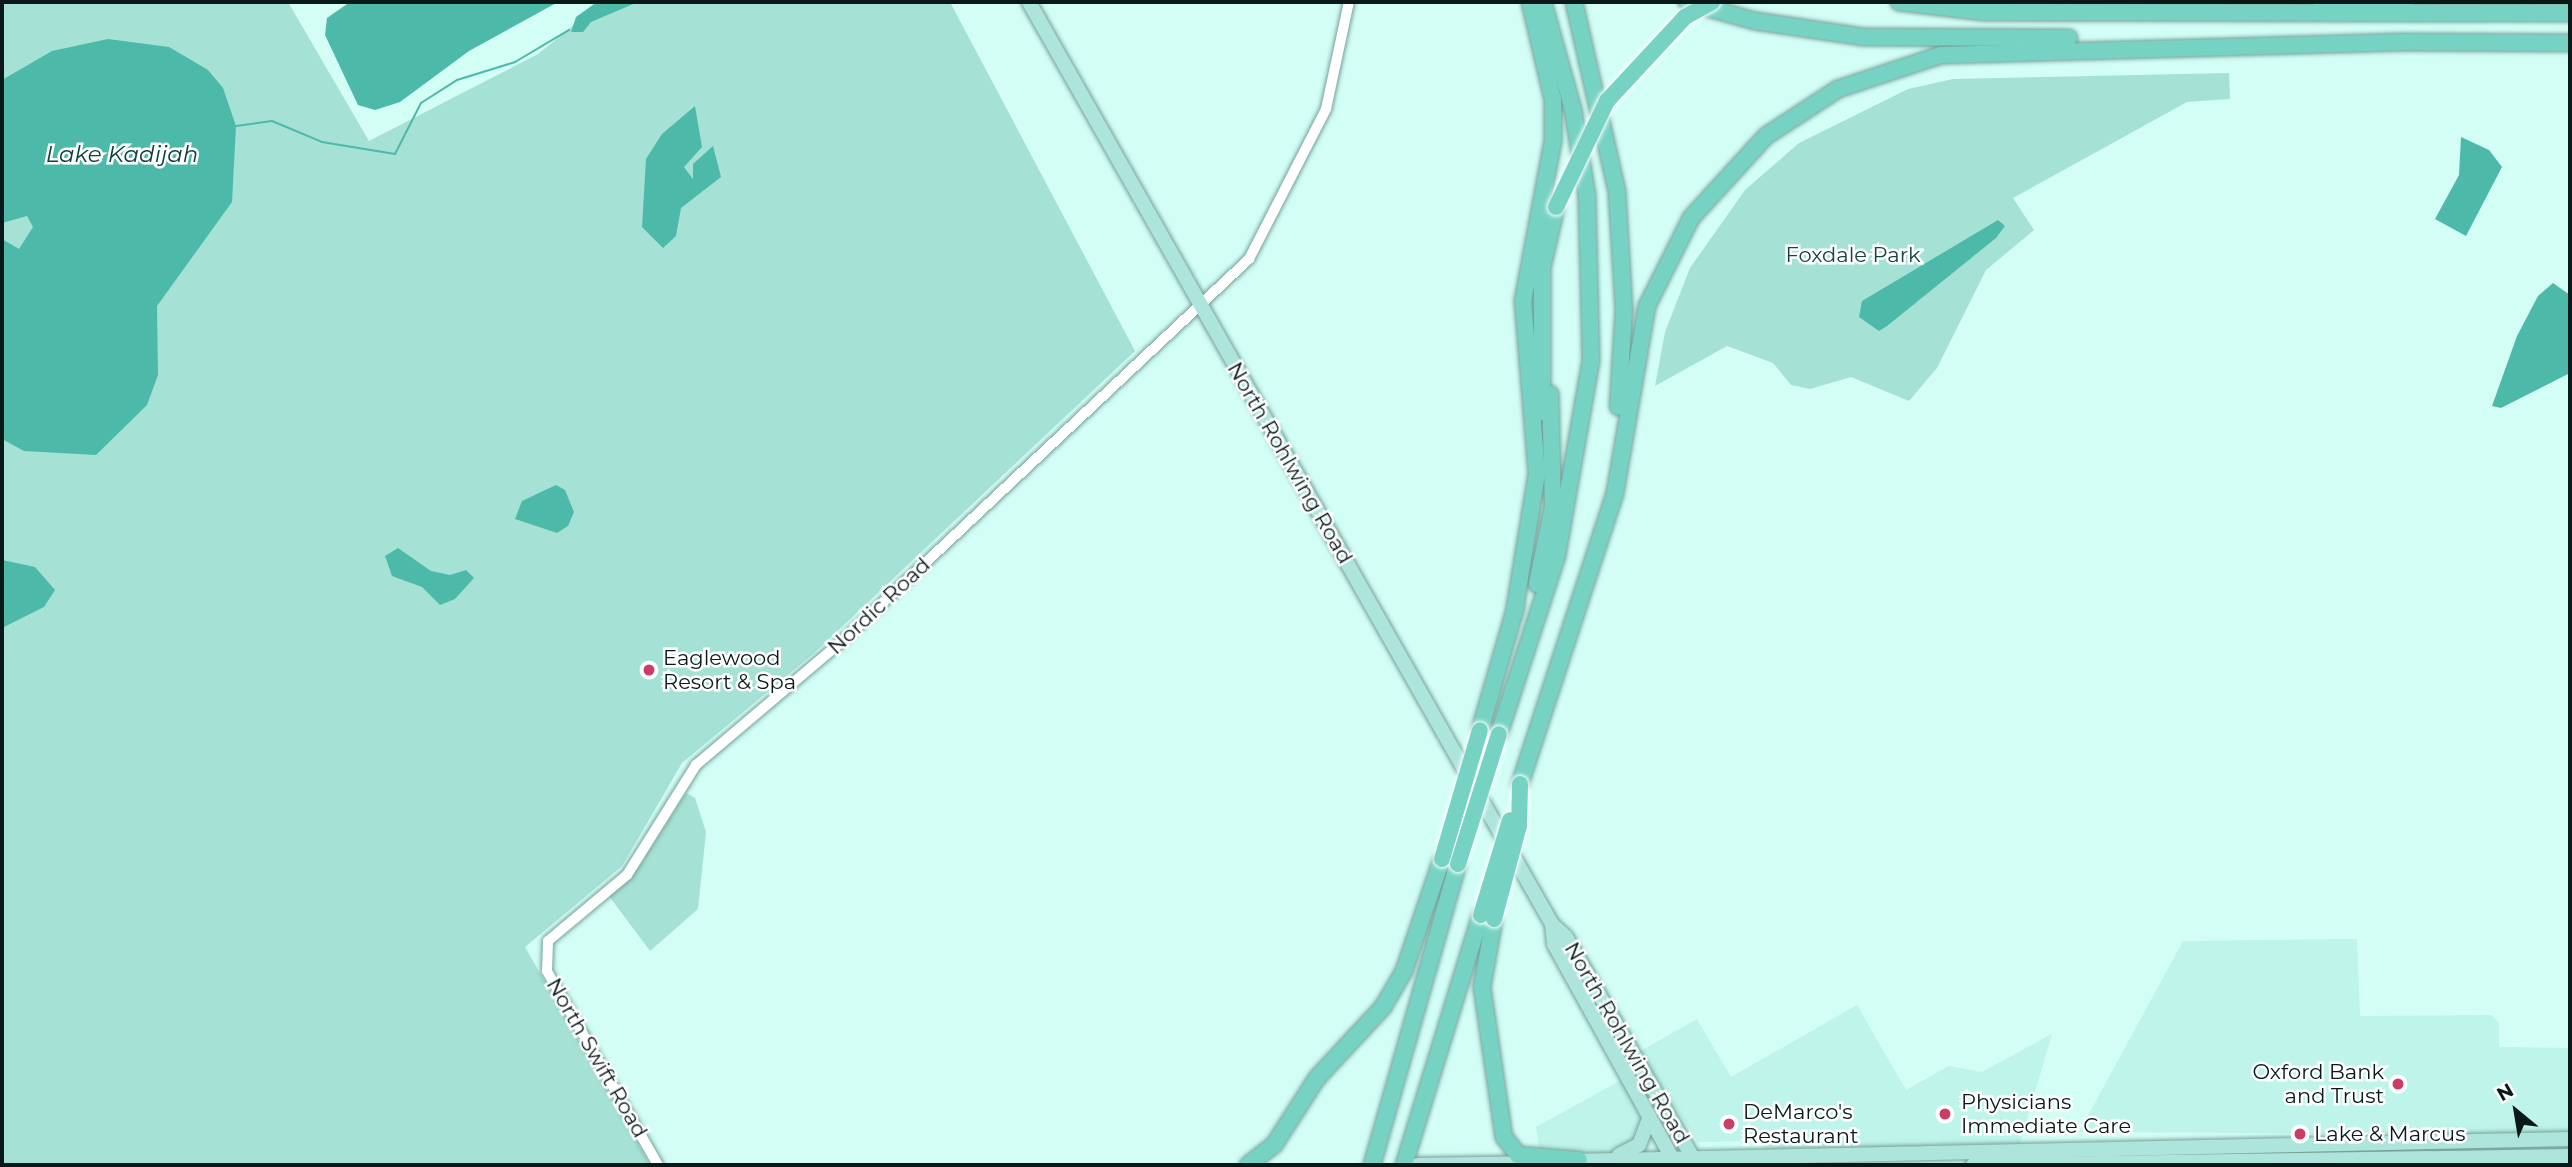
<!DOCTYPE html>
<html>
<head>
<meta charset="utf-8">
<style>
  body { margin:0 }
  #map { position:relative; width:2572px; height:1167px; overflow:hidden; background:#d2fef6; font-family:Montserrat,sans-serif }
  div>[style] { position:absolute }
  .built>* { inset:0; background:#bef4ea }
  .green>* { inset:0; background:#a6e1d6 }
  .water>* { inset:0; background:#4cb9a9 }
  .stream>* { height:2px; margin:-1px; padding:0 1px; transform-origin:1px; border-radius:1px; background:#4cb9a9 }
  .roads { filter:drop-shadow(0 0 2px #77a199) drop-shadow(0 0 2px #77a199) }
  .minor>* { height:10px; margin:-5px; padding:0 5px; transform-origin:5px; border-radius:5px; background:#fff }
  .major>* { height:14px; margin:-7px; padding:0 7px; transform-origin:7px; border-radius:7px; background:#ade5dc }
  .highway>* { height:16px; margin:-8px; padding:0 8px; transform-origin:8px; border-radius:8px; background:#76d3c4 }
  .bridges { filter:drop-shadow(0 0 2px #fff) drop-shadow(0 0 2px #fff) }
  .highway-bridge>* { height:16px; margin:-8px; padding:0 8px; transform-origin:8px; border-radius:8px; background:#76d3c4 }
  .dots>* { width:19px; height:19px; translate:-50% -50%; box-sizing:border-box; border:4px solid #fff; border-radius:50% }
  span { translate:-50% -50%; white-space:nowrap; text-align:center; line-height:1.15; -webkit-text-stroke:5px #fff; paint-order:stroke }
  .park-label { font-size:21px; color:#14443e }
  .street-label { font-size:21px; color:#091917 }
  .poi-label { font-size:21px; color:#091917 }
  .left { translate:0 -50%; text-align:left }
  .right { translate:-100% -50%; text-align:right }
  .water-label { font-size:23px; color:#0f403a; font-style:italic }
  .frame { position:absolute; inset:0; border:4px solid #091917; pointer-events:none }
  .north { position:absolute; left:2481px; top:1076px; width:70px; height:70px; -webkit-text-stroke:5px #fff; paint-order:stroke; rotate:330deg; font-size:19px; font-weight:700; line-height:28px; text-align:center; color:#091917 }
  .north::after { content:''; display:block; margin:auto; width:24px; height:32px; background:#091917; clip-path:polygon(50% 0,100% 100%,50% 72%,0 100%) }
</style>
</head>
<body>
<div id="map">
  <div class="built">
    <i style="clip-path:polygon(2357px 939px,2360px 1016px,2492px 1015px,2499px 1023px,2499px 1047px,2570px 1048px,2570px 1135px,2079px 1132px,2183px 941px)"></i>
    <i style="clip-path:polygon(1857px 1005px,1906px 1090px,1949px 1066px,1982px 1072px,2052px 1034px,2019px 1147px,1765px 1151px,1763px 1141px,1698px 1142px,1639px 1052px,1697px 1019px,1731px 1077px)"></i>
    <i style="clip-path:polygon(1623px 1079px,1647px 1119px,1628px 1150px,1602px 1156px,1540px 1154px,1536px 1127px)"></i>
  </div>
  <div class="green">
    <i style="clip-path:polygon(2px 2px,288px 2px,369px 141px,538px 54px,602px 2px,950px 2px,1135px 351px,813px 654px,682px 763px,622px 866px,525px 947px,650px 1165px,2px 1165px)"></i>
    <i style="clip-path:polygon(2229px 73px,2230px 99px,2187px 102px,2013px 198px,2034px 230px,1986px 270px,1937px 368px,1909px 401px,1851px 377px,1810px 389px,1791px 385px,1773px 363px,1727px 346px,1655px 386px,1665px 332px,1690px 268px,1745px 190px,1799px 143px,1908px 89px,1953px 79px)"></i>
    <i style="clip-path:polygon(686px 793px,695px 798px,706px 832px,698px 909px,650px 951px,609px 896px,638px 868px)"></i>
  </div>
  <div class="water">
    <i style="clip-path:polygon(350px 2px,558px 2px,469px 51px,400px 102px,375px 110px,358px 105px,325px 35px,327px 18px)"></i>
    <i style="clip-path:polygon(597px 2px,638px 2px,591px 22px,583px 32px,571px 32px,576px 17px)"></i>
    <i style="clip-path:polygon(108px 39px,169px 47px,208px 70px,223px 88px,236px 126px,232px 202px,157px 306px,158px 375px,147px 405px,96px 455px,24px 451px,2px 439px,2px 239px,19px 249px,33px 227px,27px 216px,2px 223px,2px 80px,52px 51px)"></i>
    <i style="clip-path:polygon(695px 106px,702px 147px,684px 167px,693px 179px,693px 164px,713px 146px,721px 177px,681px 208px,676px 236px,663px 248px,642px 227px,646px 159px,662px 134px)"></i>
    <i style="clip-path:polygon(2461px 137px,2489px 150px,2502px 167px,2466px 236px,2435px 219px,2459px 175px)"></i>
    <i style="clip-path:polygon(1998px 220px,2005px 226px,1996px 238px,1887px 326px,1879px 331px,1859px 317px,1862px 301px)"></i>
    <i style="clip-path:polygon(2553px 283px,2570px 295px,2570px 373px,2501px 408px,2492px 406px,2517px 336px,2538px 296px)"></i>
    <i style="clip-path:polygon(556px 485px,565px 490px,574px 512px,568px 526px,557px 533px,515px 519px,522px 501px)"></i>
    <i style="clip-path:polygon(398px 548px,431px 571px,450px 575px,466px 570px,474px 578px,455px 599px,440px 605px,422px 587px,392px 576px,385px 556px)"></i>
    <i style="clip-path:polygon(2px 560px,35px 567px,55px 590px,44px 607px,2px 628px)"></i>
  </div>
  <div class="stream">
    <i style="left:236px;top:126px;width:36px;rotate:-8deg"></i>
    <i style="left:272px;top:121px;width:54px;rotate:22.8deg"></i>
    <i style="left:322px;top:142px;width:74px;rotate:9.3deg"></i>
    <i style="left:395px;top:154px;width:57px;rotate:-63deg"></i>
    <i style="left:421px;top:103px;width:43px;rotate:-32.6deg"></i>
    <i style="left:457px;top:80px;width:61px;rotate:-17.2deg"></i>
    <i style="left:515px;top:62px;width:63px;rotate:-30.7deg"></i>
  </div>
  <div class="roads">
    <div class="minor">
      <i style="left:658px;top:1165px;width:224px;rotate:-119.8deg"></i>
      <i style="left:547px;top:971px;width:30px;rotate:-88deg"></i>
      <i style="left:548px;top:941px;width:103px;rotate:-39.9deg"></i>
      <i style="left:627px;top:875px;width:130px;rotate:-57.9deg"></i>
      <i style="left:696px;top:765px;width:190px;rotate:-40.3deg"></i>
      <i style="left:841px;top:642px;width:560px;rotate:-43.19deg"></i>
      <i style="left:1249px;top:259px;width:169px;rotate:-62.8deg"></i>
      <i style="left:1326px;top:109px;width:109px;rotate:-77.9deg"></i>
    </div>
    <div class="major">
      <i style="left:1029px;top:2px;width:1060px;rotate:60.44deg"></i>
      <i style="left:1552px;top:924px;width:19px;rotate:43deg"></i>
      <i style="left:1566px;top:937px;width:263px;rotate:60.1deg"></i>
      <i style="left:1552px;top:924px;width:20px;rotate:84deg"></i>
      <i style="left:1554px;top:944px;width:248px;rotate:61.1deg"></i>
      <i style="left:1619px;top:1155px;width:22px;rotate:-27deg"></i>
      <i style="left:1639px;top:1145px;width:28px;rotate:-69deg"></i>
      <i style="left:1570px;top:1161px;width:1000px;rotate:-1.26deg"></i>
      <i style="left:1418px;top:1165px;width:125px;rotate:-0.9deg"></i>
      <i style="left:1973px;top:1165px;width:597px;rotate:-0.86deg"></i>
    </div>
    <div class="highway">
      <i style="left:1574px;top:2px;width:195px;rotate:77.2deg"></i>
      <i style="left:1617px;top:192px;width:118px;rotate:86.6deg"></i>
      <i style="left:1624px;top:310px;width:97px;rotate:93.5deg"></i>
      <i style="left:1687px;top:2px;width:71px;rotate:15.6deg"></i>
      <i style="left:1755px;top:21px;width:109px;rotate:8.4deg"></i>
      <i style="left:1863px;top:37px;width:206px;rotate:0.3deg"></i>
      <i style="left:1899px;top:2px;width:86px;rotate:6.7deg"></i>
      <i style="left:1984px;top:12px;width:586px;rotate:0.1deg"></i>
      <i style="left:2321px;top:2px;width:85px;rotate:2.7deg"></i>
      <i style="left:2399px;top:42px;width:171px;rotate:0.3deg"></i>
      <i style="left:1542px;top:412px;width:144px;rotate:-90deg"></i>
      <i style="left:1542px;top:268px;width:63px;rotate:-77.1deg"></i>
      <i style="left:1537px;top:584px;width:80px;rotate:-78.4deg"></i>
      <i style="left:1553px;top:506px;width:112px;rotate:-91.5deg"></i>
      <i style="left:1514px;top:614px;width:142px;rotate:-80.7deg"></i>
      <i style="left:1537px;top:474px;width:174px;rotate:-94.6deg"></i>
      <i style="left:1523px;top:301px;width:163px;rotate:-79.4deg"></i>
      <i style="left:1553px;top:141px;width:41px;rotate:-90deg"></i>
      <i style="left:1553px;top:100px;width:101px;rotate:-103.2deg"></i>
      <i style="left:1480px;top:730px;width:129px;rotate:-73.8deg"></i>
      <i style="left:1499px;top:734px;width:188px;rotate:-72deg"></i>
      <i style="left:1557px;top:555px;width:197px;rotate:-80.1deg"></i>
      <i style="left:1591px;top:361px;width:165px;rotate:-91.4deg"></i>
      <i style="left:1587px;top:196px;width:87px;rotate:-99.2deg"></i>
      <i style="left:1573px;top:110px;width:112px;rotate:-105.5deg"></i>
      <i style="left:1520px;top:784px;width:306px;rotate:-71.9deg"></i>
      <i style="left:1615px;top:493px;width:190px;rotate:-80.3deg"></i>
      <i style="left:1647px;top:306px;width:98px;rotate:-63.4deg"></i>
      <i style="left:1691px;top:218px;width:111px;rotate:-47.6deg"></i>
      <i style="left:1766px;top:136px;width:86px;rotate:-33.1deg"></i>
      <i style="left:1838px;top:89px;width:108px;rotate:-18.3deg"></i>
      <i style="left:1941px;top:55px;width:466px;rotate:-1.6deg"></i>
      <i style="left:1494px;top:919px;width:69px;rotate:100deg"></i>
      <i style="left:1482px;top:987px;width:152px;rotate:81.7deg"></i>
      <i style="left:1504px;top:1137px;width:23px;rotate:52deg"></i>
      <i style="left:1518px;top:1155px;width:61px;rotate:4.7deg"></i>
      <i style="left:1248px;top:1165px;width:33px;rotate:-38deg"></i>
      <i style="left:1274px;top:1145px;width:80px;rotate:-57.3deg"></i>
      <i style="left:1317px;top:1078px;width:97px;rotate:-47.1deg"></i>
      <i style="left:1383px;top:1007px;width:42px;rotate:-59.7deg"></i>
      <i style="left:1404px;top:971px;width:118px;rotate:-71.3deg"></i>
      <i style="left:1372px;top:1165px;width:313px;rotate:-74.1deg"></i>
      <i style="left:1404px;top:1165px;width:262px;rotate:-72.9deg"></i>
    </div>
  </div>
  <div class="bridges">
    <div class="highway-bridge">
      <i style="left:1556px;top:207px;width:118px;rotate:-64.3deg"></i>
      <i style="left:1607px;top:101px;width:115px;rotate:-47.1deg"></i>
      <i style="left:1685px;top:17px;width:31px;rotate:-29deg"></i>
      <i style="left:1442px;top:859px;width:134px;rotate:-73.6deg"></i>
      <i style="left:1458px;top:864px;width:136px;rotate:-72.5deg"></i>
      <i style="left:1481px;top:915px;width:99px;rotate:-73deg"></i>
      <i style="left:1494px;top:919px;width:96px;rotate:-75deg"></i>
      <i style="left:1519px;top:826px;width:42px;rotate:-88.6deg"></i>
    </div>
  </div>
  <div class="dots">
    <i style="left:649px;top:670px;background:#cc3d65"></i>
    <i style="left:2398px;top:1084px;background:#cc3d65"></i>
    <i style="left:1945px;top:1114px;background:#cc3d65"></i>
    <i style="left:1729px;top:1124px;background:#cc3d65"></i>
    <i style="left:2300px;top:1134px;background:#cc3d65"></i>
  </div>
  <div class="park-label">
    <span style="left:1853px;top:255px">Foxdale Park</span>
  </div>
  <div class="street-label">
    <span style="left:1290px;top:463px;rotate:60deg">North Rohlwing Road</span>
    <span style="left:879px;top:606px;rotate:-43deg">Nordic Road</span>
    <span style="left:1627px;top:1043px;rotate:60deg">North Rohlwing Road</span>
    <span style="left:597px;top:1058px;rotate:60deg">North Swift Road</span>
  </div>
  <div class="poi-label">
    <span class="left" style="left:663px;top:670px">Eaglewood<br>Resort &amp; Spa</span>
    <span class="right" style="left:2384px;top:1084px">Oxford Bank<br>and Trust</span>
    <span class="left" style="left:1961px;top:1114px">Physicians<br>Immediate Care</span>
    <span class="left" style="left:1743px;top:1124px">DeMarco's<br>Restaurant</span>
    <span class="left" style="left:2314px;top:1134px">Lake &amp; Marcus</span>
  </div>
  <div class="water-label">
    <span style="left:122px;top:154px">Lake Kadijah</span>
  </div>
  <div class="frame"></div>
  <div class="north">N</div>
</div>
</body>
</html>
